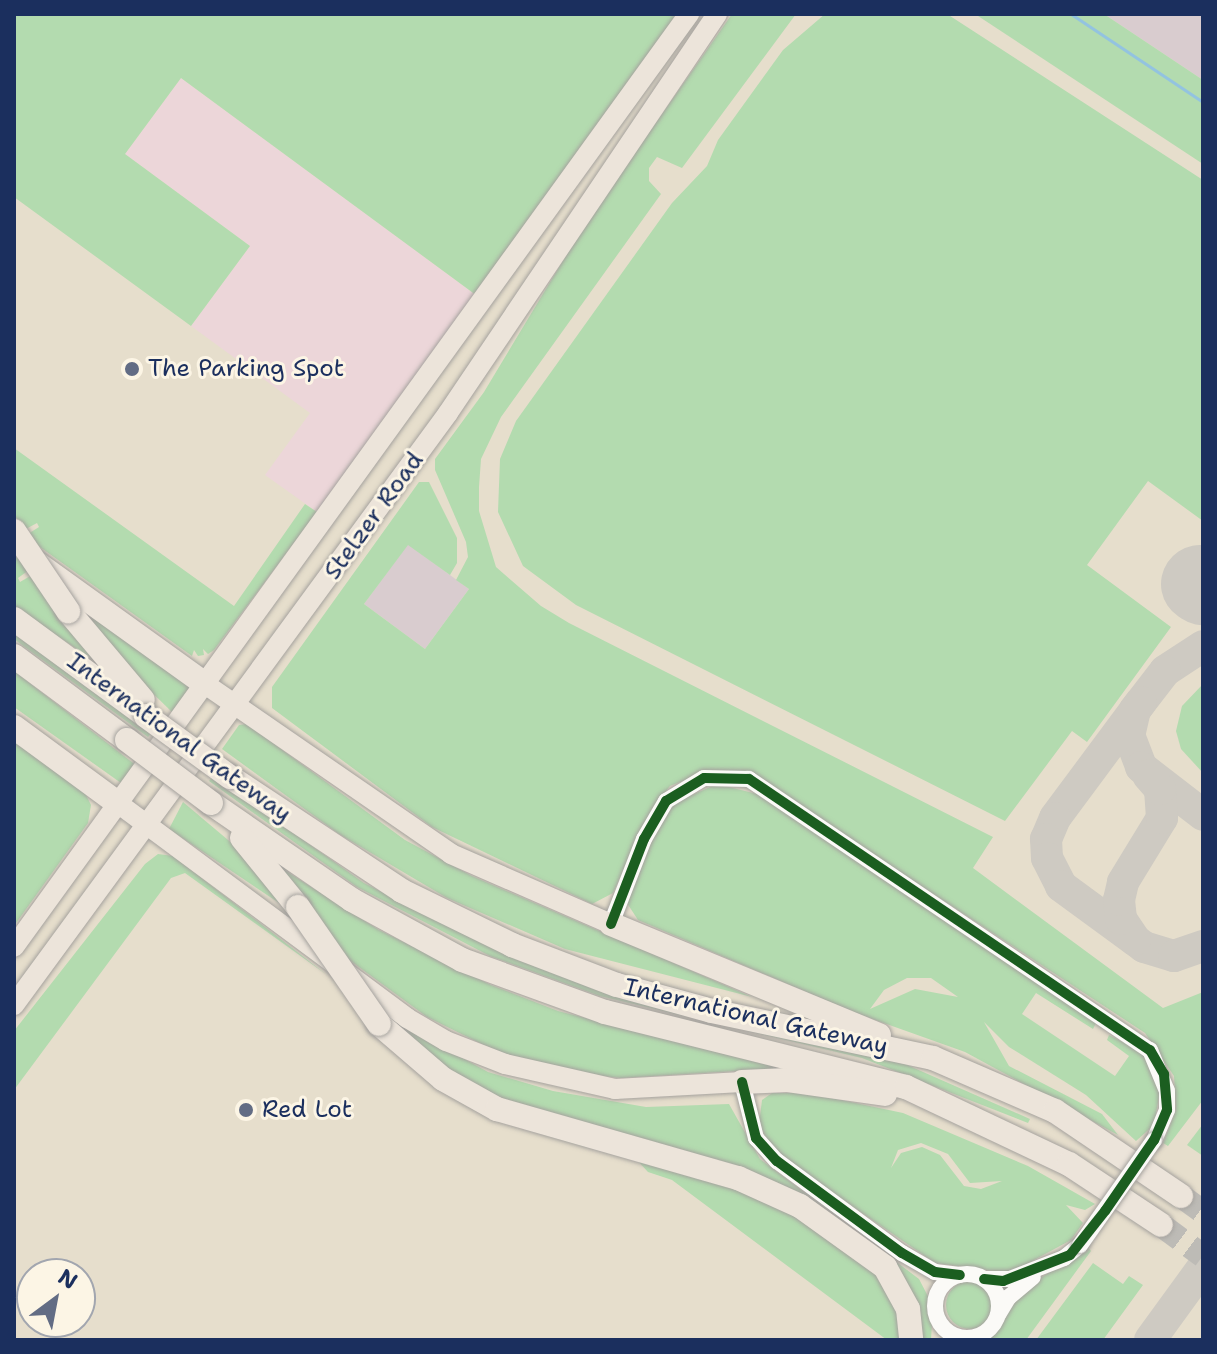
<!DOCTYPE html>
<html>
<head>
<meta charset="utf-8">
<style>
  body { margin:0 }
  #map { position:relative; width:1217px; height:1354px; overflow:hidden; background:#e6decc; font-family:"Shantell Sans",sans-serif }
  div>[style] { position:absolute }
  .built>* { inset:0; background:#ecd6d9 }
  .industrial>* { inset:0; background:#d9cccf }
  .green>* { inset:0; background:#b3dbaf }
  .round { border-radius:50% }
  .stream>* { height:3px; margin:-1.5px; padding:0 1.5px; transform-origin:1.5px; border-radius:1.5px; background:#93c3e0 }
  .taxiway>* { height:32px; margin:-16px; padding:0 16px; transform-origin:16px; border-radius:16px; background:#cecac2 }
  .runway>* { height:78px; margin:-39px; padding:0 39px; transform-origin:39px; border-radius:39px; background:#cecac2 }
  .highway-tunnel>* { height:24px; margin-top:-12px; transform-origin:0; background:repeating-linear-gradient(90deg,#bdbbb6 0 24px,transparent 0 36px) }
  .roads { filter:drop-shadow(0 0 2px #a5a29e) drop-shadow(0 0 2px #a5a29e) }
  .minor>* { height:16px; margin:-8px; padding:0 8px; transform-origin:8px; border-radius:8px; background:#fbfaf7 }
  .minor>.ring { margin:-8px; padding:0; box-sizing:content-box; background:none; border:16px solid #fbfaf7; border-radius:50% }
  .major>* { height:20px; margin:-10px; padding:0 10px; transform-origin:10px; border-radius:10px; background:#ece4da }
  .highway>* { height:24px; margin:-12px; padding:0 12px; transform-origin:12px; border-radius:12px; background:#ece4da }
  .bridges { filter:drop-shadow(0 0 2px #a5a29e) drop-shadow(0 0 2px #a5a29e) }
  .minor-bridge>* { height:16px; margin:-8px; padding:0 8px; transform-origin:8px; border-radius:8px; background:#fbfaf7 }
  .highway-bridge>* { height:24px; margin:-12px; padding:0 12px; transform-origin:12px; border-radius:12px; background:#ece4da }
  .cycleway>* { height:10px; margin:-5px; padding:0 5px; transform-origin:5px; border-radius:5px; background:#1b5e20 }
  .dots>* { width:22px; height:22px; translate:-50% -50%; box-sizing:border-box; border:4px solid #fcf5e5; border-radius:50% }
  span { translate:-50% -50%; white-space:nowrap; text-align:center; line-height:1.15; -webkit-text-stroke:6px #fcf5e5; paint-order:stroke }
  .poi-label { font-size:24px; color:#1b2f5e }
  .left { translate:0 -50%; text-align:left }
  .street-label { font-size:24px; color:#1b2f5e }
  .frame { position:absolute; inset:0; border:16px solid #1b2f5e; pointer-events:none }
  .north { position:absolute; left:16px; top:1258px; width:80px; height:80px; box-sizing:border-box; background:#fcf5e5; border:2px solid #a2a6af; border-radius:50%; rotate:32deg; font-size:22px; font-weight:700; line-height:32px; text-align:center; color:#1b2f5e }
  .north::after { content:''; display:block; margin:auto; width:28px; height:36px; background:#626c84; clip-path:polygon(50% 0,100% 100%,50% 72%,0 100%) }
</style>
</head>
<body>
<div id="map">
  <div class="built">
    <i style="clip-path:polygon(181px 78px,480px 298px,317px 512px,265px 475px,310px 413px,191px 326px,250px 246px,125px 154px)"></i>
  </div>
  <div class="industrial">
    <i style="clip-path:polygon(1104px 14px,1203px 14px,1203px 80px)"></i>
    <i style="clip-path:polygon(408px 544px,469px 589px,425px 649px,364px 604px)"></i>
  </div>
  <div class="green">
    <i style="clip-path:polygon(14px 14px,682px 14px,480px 298px,181px 78px,125px 154px,250px 246px,191px 326px,14px 197px)"></i>
    <i style="clip-path:polygon(732px 14px,796px 14px,682px 168px,657px 157px,649px 168px,649px 181px,661px 194px,501px 417px,481px 459px,479px 487px,479px 511px,496px 567px,541px 606px,569px 623px,993px 837px,973px 868px,1163px 1008px,1203px 992px,1203px 1100px,1168px 1146px,1163px 1143px,1176px 1110px,1174px 1076px,1145px 1033px,751px 774px,710px 770px,670px 786px,651px 810px,613px 893px,592px 904px,432px 827px,272px 708px,272px 687px,419px 482px,429px 482px,457px 538px,457px 563px,450px 575px,408px 545px,364px 604px,425px 649px,469px 589px,456px 580px,468px 557px,466px 542px,435px 470px,435px 459px,484px 392px,585px 224px)"></i>
    <i style="clip-path:polygon(825px 14px,947px 14px,1203px 180px,1203px 521px,1148px 481px,1087px 565px,1171px 627px,1087px 742px,1072px 731px,1005px 821px,576px 605px,523px 566px,498px 512px,500px 459px,516px 421px,672px 203px,707px 166px,718px 140px,783px 50px)"></i>
    <i style="clip-path:polygon(975px 14px,1104px 14px,1203px 80px,1203px 164px)"></i>
    <i style="clip-path:polygon(14px 448px,234px 606px,305px 504px,317px 512px,214px 650px,208px 654px,203px 649px,204px 655px,198px 656px,194px 650px,192px 656px,33px 542px,28px 534px,39px 527px,37px 523px,24px 530px,14px 514px)"></i>
    <i style="clip-path:polygon(14px 555px,29px 570px,18px 578px,20px 582px,32px 575px,107px 669px,14px 607px)"></i>
    <i style="clip-path:polygon(77px 606px,190px 686px,174px 714px,134px 675px)"></i>
    <i style="clip-path:polygon(14px 627px,152px 732px,148px 737px,14px 639px)"></i>
    <i style="clip-path:polygon(14px 671px,137px 766px,121px 783px,14px 707px)"></i>
    <i style="clip-path:polygon(1203px 684px,1203px 773px,1181px 749px,1176px 731px,1182px 706px)"></i>
    <i style="clip-path:polygon(247px 724px,405px 840px,472px 876px,752px 997px,565px 949px,447px 898px,339px 834px,222px 749px,239px 725px)"></i>
    <i style="clip-path:polygon(14px 738px,83px 789px,91px 805px,88px 823px,14px 926px)"></i>
    <i style="clip-path:polygon(213px 776px,364px 883px,501px 952px,905px 1064px,1030px 1119px,1028px 1123px,862px 1058px,600px 996px,490px 956px,357px 887px,209px 781px)"></i>
    <i style="clip-path:polygon(evenodd,717px 784px,761px 795px,1096px 1023px,1093px 1029px,1036px 993px,1022px 1014px,1115px 1076px,1129px 1056px,1107px 1040px,1109px 1035px,1142px 1052px,1160px 1091px,1154px 1125px,1136px 1141px,1086px 1095px,1009px 1047px,984px 1022px,1009px 1066px,1102px 1114px,1118px 1135px,965px 1052px,853px 1012px,638px 920px,627px 903px,629px 892px,661px 822px,676px 802px,717px 784px,907px 978px,931px 978px,958px 997px,915px 989px,870px 1009px,884px 990px,907px 978px)"></i>
    <i style="clip-path:polygon(183px 802px,247px 856px,288px 909px,169px 829px)"></i>
    <i style="clip-path:polygon(158px 854px,173px 856px,327px 975px,185px 873px,171px 878px,14px 1090px,14px 1031px,145px 864px)"></i>
    <i style="clip-path:polygon(278px 866px,379px 930px,491px 985px,558px 1011px,783px 1068px,621px 1078px,574px 1073px,496px 1051px,427px 1017px,337px 951px)"></i>
    <i style="clip-path:polygon(384px 1015px,488px 1072px,553px 1091px,646px 1107px,729px 1104px,760px 1159px,919px 1279px,933px 1306px,931px 1340px,916px 1340px,858px 1236px,492px 1095px,451px 1074px)"></i>
    <i style="clip-path:polygon(evenodd,772px 1093px,808px 1093px,903px 1113px,1028px 1166px,1095px 1204px,1085px 1210px,1066px 1205px,1083px 1223px,1071px 1240px,1010px 1273px,935px 1263px,775px 1153px,759px 1124px,762px 1100px,772px 1093px,921px 1143px,948px 1154px,970px 1183px,1002px 1181px,981px 1189px,964px 1186px,940px 1155px,922px 1147px,901px 1153px,891px 1168px,898px 1150px,921px 1143px)"></i>
    <i style="clip-path:polygon(1203px 1124px,1203px 1156px,1187px 1145px)"></i>
    <i style="clip-path:polygon(635px 1158px,764px 1196px,867px 1260px,895px 1294px,904px 1340px,887px 1340px,672px 1180px,648px 1172px)"></i>
    <i style="clip-path:polygon(1088px 1247px,1091px 1251px,1026px 1340px,982px 1340px,1000px 1327px,1012px 1303px,1033px 1283px)"></i>
    <i style="clip-path:polygon(1093px 1263px,1123px 1284px,1129px 1276px,1143px 1285px,1103px 1340px,1036px 1340px)"></i>
    <i class="round" style="left:946px;top:1281px;width:48px;height:48px"></i>
  </div>
  <div class="stream">
    <i style="left:1071px;top:14px;width:159px;rotate:33.7deg"></i>
  </div>
  <div class="taxiway">
    <i style="left:1203px;top:646px;width:45px;rotate:146.7deg"></i>
    <i style="left:1165px;top:671px;width:49px;rotate:127.6deg"></i>
    <i style="left:1135px;top:710px;width:26px;rotate:103deg"></i>
    <i style="left:1129px;top:735px;width:34px;rotate:69deg"></i>
    <i style="left:1141px;top:767px;width:78px;rotate:37.7deg"></i>
    <i style="left:1141px;top:702px;width:144px;rotate:126.6deg"></i>
    <i style="left:1055px;top:818px;width:23px;rotate:113deg"></i>
    <i style="left:1046px;top:839px;width:19px;rotate:87deg"></i>
    <i style="left:1047px;top:858px;width:31px;rotate:63deg"></i>
    <i style="left:1061px;top:886px;width:103px;rotate:36.3deg"></i>
    <i style="left:1144px;top:947px;width:31px;rotate:17deg"></i>
    <i style="left:1174px;top:956px;width:31px;rotate:-19deg"></i>
    <i style="left:1135px;top:940px;width:25px;rotate:-124deg"></i>
    <i style="left:1121px;top:919px;width:19px;rotate:-96deg"></i>
    <i style="left:1119px;top:900px;width:18px;rotate:-77deg"></i>
    <i style="left:1123px;top:882px;width:75px;rotate:-58.6deg"></i>
    <i style="left:1162px;top:818px;width:29px;rotate:-94deg"></i>
    <i style="left:1160px;top:789px;width:18px;rotate:-131deg"></i>
    <i style="left:1150px;top:1340px;width:90px;rotate:-54deg"></i>
  </div>
  <div class="runway">
    <i style="left:1200px;top:584px;width:4px;rotate:34deg"></i>
  </div>
  <div class="highway-tunnel">
    <i style="left:1181px;top:1196px;width:27px;rotate:36deg"></i>
    <i style="left:1161px;top:1225px;width:52px;rotate:36.4deg"></i>
  </div>
  <div class="roads">
    <div class="minor">
      <i style="left:611px;top:924px;width:91px;rotate:-68.8deg"></i>
      <i style="left:644px;top:839px;width:44px;rotate:-59.9deg"></i>
      <i style="left:666px;top:801px;width:44px;rotate:-31.2deg"></i>
      <i style="left:704px;top:778px;width:45px;rotate:1.3deg"></i>
      <i style="left:749px;top:779px;width:484px;rotate:34.1deg"></i>
      <i style="left:1150px;top:1050px;width:44px;rotate:67.5deg"></i>
      <i style="left:1167px;top:1091px;width:19px;rotate:90deg"></i>
      <i style="left:1167px;top:1110px;width:33px;rotate:113deg"></i>
      <i style="left:742px;top:1082px;width:58px;rotate:76deg"></i>
      <i style="left:756px;top:1138px;width:31px;rotate:48deg"></i>
      <i style="left:777px;top:1161px;width:155px;rotate:36.4deg"></i>
      <i style="left:902px;top:1253px;width:38px;rotate:30deg"></i>
      <i style="left:935px;top:1272px;width:25px;rotate:7deg"></i>
      <i class="ring" style="left:935px;top:1274px;width:48px;height:48px"></i>
      <i style="left:984px;top:1279px;width:26px"></i>
      <i style="left:1010px;top:1279px;width:58px;rotate:-21.3deg"></i>
      <i style="left:1064px;top:1258px;width:21px;rotate:-39deg"></i>
      <i style="left:998px;top:1315px;width:21px;rotate:-59deg"></i>
      <i style="left:1009px;top:1297px;width:31px;rotate:-40deg"></i>
    </div>
    <div class="major">
      <i style="left:205px;top:684px;width:299px;rotate:34.6deg"></i>
      <i style="left:451px;top:854px;width:175px;rotate:23.6deg"></i>
      <i style="left:119px;top:804px;width:359px;rotate:36.6deg"></i>
      <i style="left:407px;top:1018px;width:45px;rotate:30.5deg"></i>
      <i style="left:446px;top:1041px;width:63px;rotate:21.3deg"></i>
      <i style="left:505px;top:1064px;width:113px;rotate:12.8deg"></i>
      <i style="left:615px;top:1089px;width:127px;rotate:-3.2deg"></i>
      <i style="left:14px;top:947px;width:1152px;rotate:-54.12deg"></i>
      <i style="left:14px;top:1005px;width:734px;rotate:-53.75deg"></i>
      <i style="left:448px;top:413px;width:481px;rotate:-56deg"></i>
    </div>
    <div class="highway">
      <i style="left:38px;top:564px;width:206px;rotate:35.7deg"></i>
      <i style="left:68px;top:611px;width:116px;rotate:49.9deg"></i>
      <i style="left:14px;top:619px;width:164px;rotate:36.3deg"></i>
      <i style="left:14px;top:656px;width:141px;rotate:36.6deg"></i>
      <i style="left:14px;top:727px;width:130px;rotate:36.3deg"></i>
      <i style="left:230px;top:777px;width:206px;rotate:33.5deg"></i>
      <i style="left:402px;top:891px;width:123px;rotate:26.1deg"></i>
      <i style="left:512px;top:945px;width:112px;rotate:20.9deg"></i>
      <i style="left:617px;top:985px;width:98px;rotate:15.3deg"></i>
      <i style="left:712px;top:1011px;width:226px;rotate:12deg"></i>
      <i style="left:933px;top:1058px;width:133px;rotate:23.5deg"></i>
      <i style="left:1055px;top:1111px;width:152px;rotate:34deg"></i>
      <i style="left:211px;top:803px;width:171px;rotate:34.5deg"></i>
      <i style="left:352px;top:900px;width:125px;rotate:28.6deg"></i>
      <i style="left:462px;top:960px;width:152px;rotate:20deg"></i>
      <i style="left:605px;top:1012px;width:310px;rotate:14deg"></i>
      <i style="left:906px;top:1087px;width:180px;rotate:25.3deg"></i>
      <i style="left:1069px;top:1164px;width:110px;rotate:33.5deg"></i>
      <i style="left:242px;top:838px;width:89px;rotate:50.9deg"></i>
      <i style="left:611px;top:924px;width:290px;rotate:22.5deg"></i>
      <i style="left:379px;top:1024px;width:84px;rotate:40.7deg"></i>
      <i style="left:443px;top:1079px;width:62px;rotate:29.1deg"></i>
      <i style="left:497px;top:1109px;width:251px;rotate:16deg"></i>
      <i style="left:738px;top:1178px;width:68px;rotate:24.3deg"></i>
      <i style="left:800px;top:1206px;width:105px;rotate:35.7deg"></i>
      <i style="left:885px;top:1267px;width:48px;rotate:61.3deg"></i>
      <i style="left:908px;top:1309px;width:31px;rotate:84deg"></i>
      <i style="left:742px;top:1082px;width:46px;rotate:-2.5deg"></i>
      <i style="left:788px;top:1080px;width:98px;rotate:8.2deg"></i>
    </div>
  </div>
  <div class="bridges">
    <div class="minor-bridge">
      <i style="left:1080px;top:1245px;width:128px;rotate:-54.8deg"></i>
    </div>
    <div class="highway-bridge">
      <i style="left:14px;top:531px;width:97px;rotate:56deg"></i>
      <i style="left:146px;top:716px;width:104px;rotate:36deg"></i>
      <i style="left:127px;top:740px;width:105px;rotate:36.9deg"></i>
      <i style="left:298px;top:907px;width:142px;rotate:55.3deg"></i>
    </div>
  </div>
  <div class="cycleway">
    <i style="left:611px;top:924px;width:91px;rotate:-68.8deg"></i>
    <i style="left:644px;top:839px;width:44px;rotate:-59.9deg"></i>
    <i style="left:666px;top:801px;width:44px;rotate:-31.2deg"></i>
    <i style="left:704px;top:778px;width:45px;rotate:1.3deg"></i>
    <i style="left:749px;top:779px;width:484px;rotate:34.1deg"></i>
    <i style="left:1150px;top:1050px;width:28px;rotate:60deg"></i>
    <i style="left:1164px;top:1074px;width:36px;rotate:85deg"></i>
    <i style="left:1167px;top:1110px;width:33px;rotate:113deg"></i>
    <i style="left:1154px;top:1140px;width:86px;rotate:124.6deg"></i>
    <i style="left:1105px;top:1211px;width:56px;rotate:128.5deg"></i>
    <i style="left:1070px;top:1255px;width:72px;rotate:158.8deg"></i>
    <i style="left:1003px;top:1281px;width:19px;rotate:-174deg"></i>
    <i style="left:742px;top:1082px;width:58px;rotate:76deg"></i>
    <i style="left:756px;top:1138px;width:31px;rotate:48deg"></i>
    <i style="left:777px;top:1161px;width:155px;rotate:36.4deg"></i>
    <i style="left:902px;top:1253px;width:38px;rotate:30deg"></i>
    <i style="left:935px;top:1272px;width:25px;rotate:7deg"></i>
  </div>
  <div class="dots">
    <i style="left:132px;top:369px;background:#626c84"></i>
    <i style="left:246px;top:1110px;background:#626c84"></i>
  </div>
  <div class="poi-label">
    <span class="left" style="left:148px;top:369px">The Parking Spot</span>
    <span class="left" style="left:262px;top:1110px">Red Lot</span>
  </div>
  <div class="street-label">
    <span style="left:374px;top:516px;rotate:-54deg">Stelzer Road</span>
    <span style="left:179px;top:738px;rotate:36deg">International Gateway</span>
    <span style="left:756px;top:1017px;rotate:13deg">International Gateway</span>
  </div>
  <div class="frame"></div>
  <div class="north">N</div>
</div>
</body>
</html>
